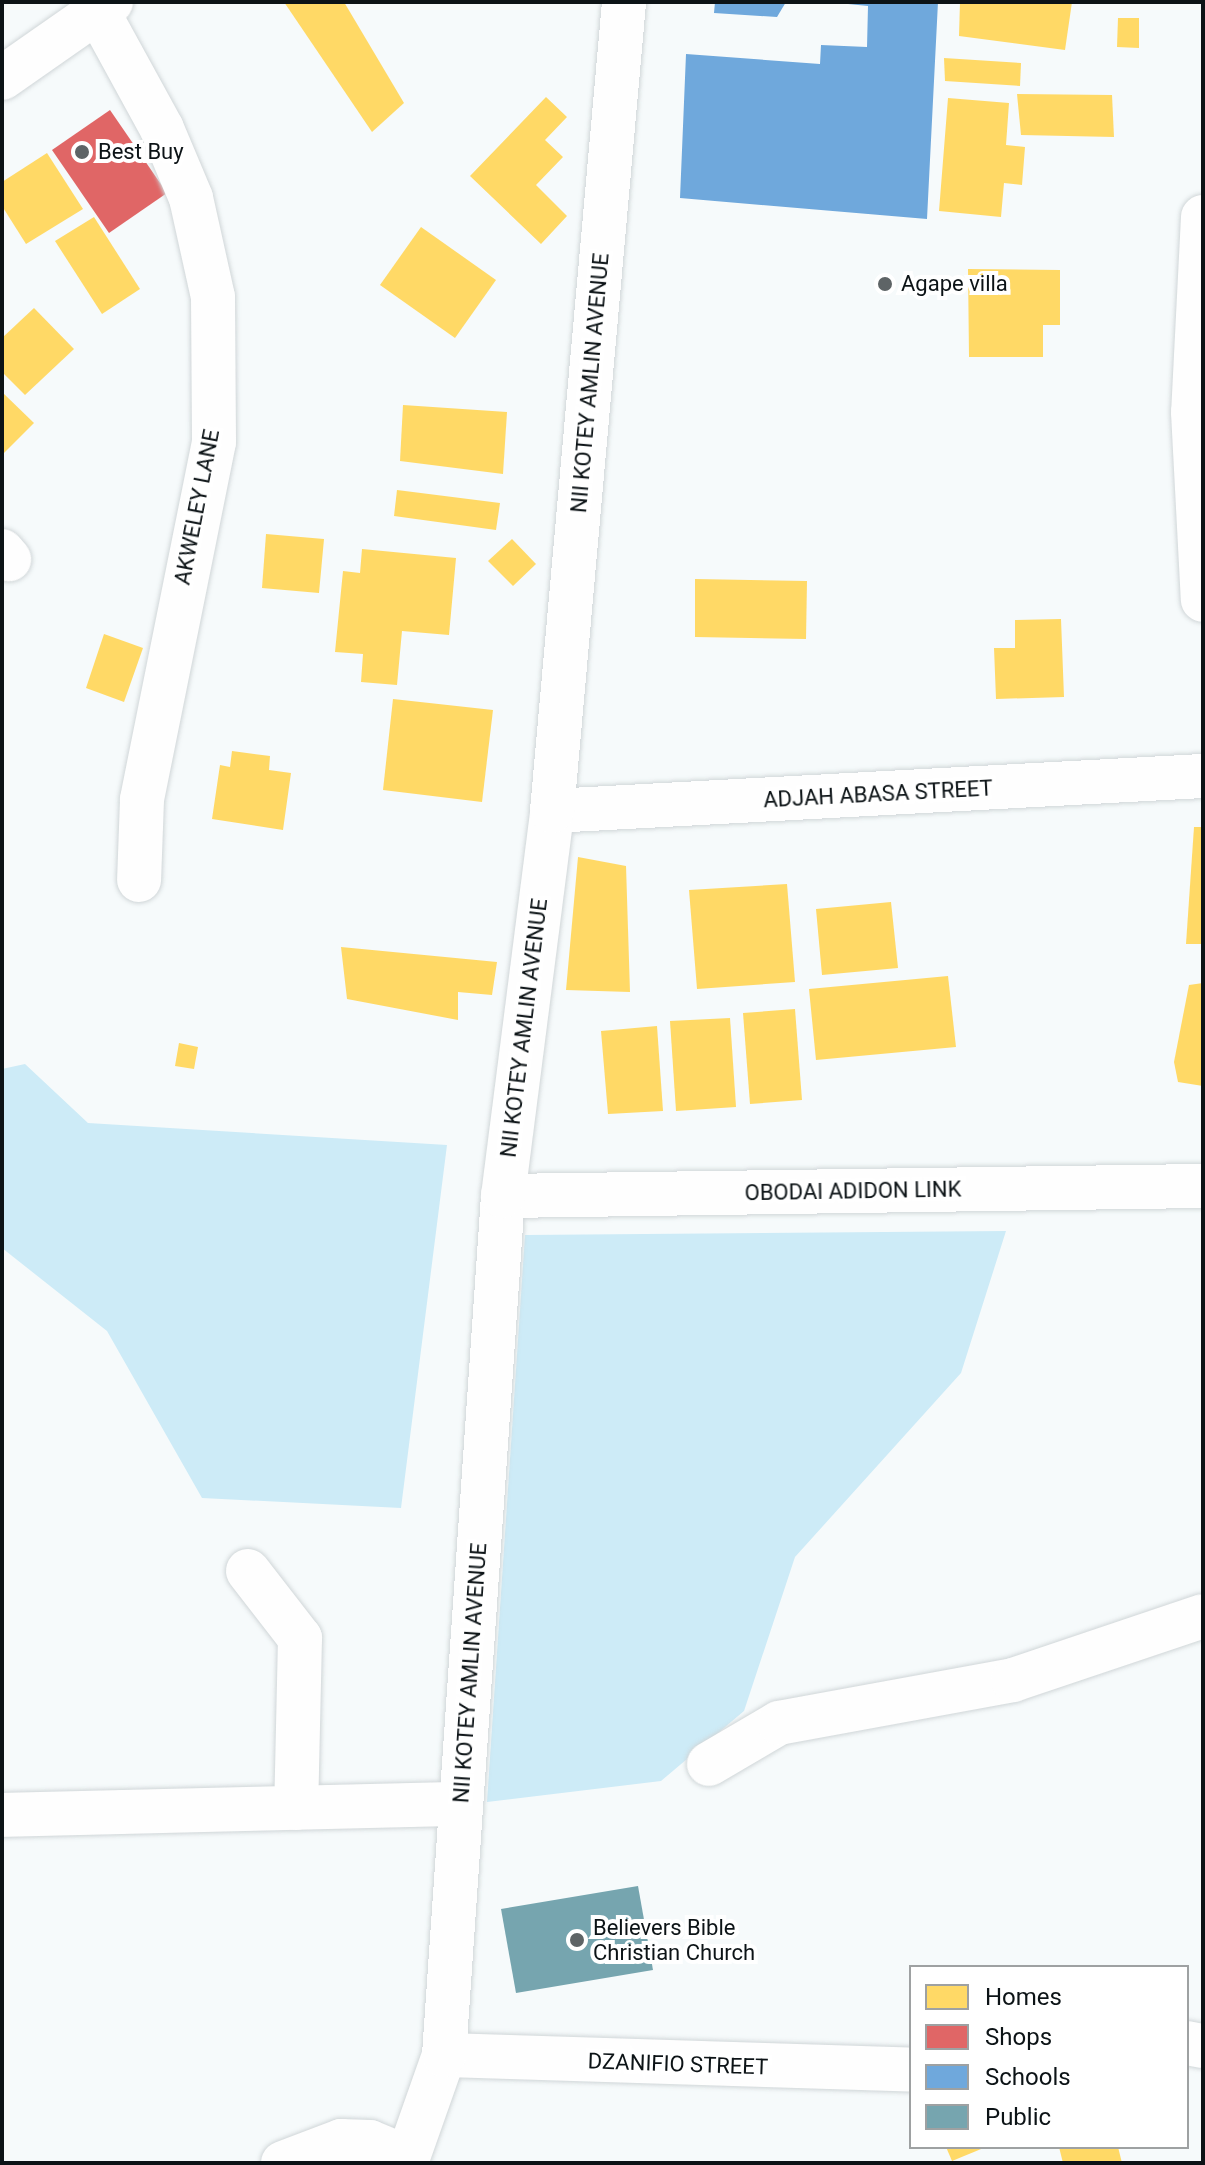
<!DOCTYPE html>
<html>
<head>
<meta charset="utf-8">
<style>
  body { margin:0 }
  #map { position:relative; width:1205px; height:2165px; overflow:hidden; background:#f6fafb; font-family:Roboto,sans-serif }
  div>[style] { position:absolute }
  .green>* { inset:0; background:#cdebf7 }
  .homes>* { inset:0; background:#ffd966 }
  .shops>* { inset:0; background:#e06666 }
  .schools>* { inset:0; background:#6fa8dc }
  .public>* { inset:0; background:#76a5af }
  .roads { filter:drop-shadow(0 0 2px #d0d6d8) drop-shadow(0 0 2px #d0d6d8) }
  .minor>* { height:44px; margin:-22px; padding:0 22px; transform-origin:22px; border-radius:22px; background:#fefefe }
  .dots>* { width:22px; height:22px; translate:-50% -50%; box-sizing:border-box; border:4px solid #fff; border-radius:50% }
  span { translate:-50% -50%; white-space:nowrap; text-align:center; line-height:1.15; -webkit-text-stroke:8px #fff; paint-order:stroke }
  .poi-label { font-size:22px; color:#0c1316 }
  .left { translate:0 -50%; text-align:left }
  .street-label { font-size:22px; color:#0c1316 }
  .frame { position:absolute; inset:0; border:4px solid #0c1316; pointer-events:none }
  .legend { position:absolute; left:909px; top:1965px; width:280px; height:184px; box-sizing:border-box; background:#fff; border:2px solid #9ea1a2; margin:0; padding:10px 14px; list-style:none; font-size:24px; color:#0c1316 }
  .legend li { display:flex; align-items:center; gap:16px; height:40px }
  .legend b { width:40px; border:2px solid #9ea1a2 }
</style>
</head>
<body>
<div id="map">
  <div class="green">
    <i style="clip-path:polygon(25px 1064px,88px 1123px,447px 1145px,401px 1508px,202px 1498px,107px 1331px,2px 1248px,2px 1069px)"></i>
    <i style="clip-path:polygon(1006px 1231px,961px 1373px,795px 1557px,744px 1711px,661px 1781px,487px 1802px,525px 1235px)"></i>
  </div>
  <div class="homes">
    <i style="clip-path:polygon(284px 2px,344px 2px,404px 103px,372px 132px)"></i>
    <i style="clip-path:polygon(960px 2px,1072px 2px,1065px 50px,959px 36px)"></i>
    <i style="clip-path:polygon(1118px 18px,1139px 18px,1139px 48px,1117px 47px)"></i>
    <i style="clip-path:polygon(944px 58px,1021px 63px,1020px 86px,945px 81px)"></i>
    <i style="clip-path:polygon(1017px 94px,1112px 95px,1114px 137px,1021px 135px)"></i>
    <i style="clip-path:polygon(546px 97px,567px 117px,545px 140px,563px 157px,536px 185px,567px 216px,541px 244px,470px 176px)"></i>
    <i style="clip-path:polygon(948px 98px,1009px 103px,1006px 145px,1025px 147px,1022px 185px,1004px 183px,1001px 217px,939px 211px)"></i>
    <i style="clip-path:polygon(47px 153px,83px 209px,26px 244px,2px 206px,2px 182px)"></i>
    <i style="clip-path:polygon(94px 217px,140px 289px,102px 314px,55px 241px)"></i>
    <i style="clip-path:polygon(421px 227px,496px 280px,455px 338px,380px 285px)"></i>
    <i style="clip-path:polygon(968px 269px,1060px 270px,1060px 325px,1043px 325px,1043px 357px,969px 357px)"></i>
    <i style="clip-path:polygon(34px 308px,74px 349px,25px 395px,2px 372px,2px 338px)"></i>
    <i style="clip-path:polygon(2px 392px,34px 423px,2px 455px)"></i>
    <i style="clip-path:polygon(403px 405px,507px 412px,503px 474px,400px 461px)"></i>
    <i style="clip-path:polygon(397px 490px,500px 503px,496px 530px,394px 516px)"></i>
    <i style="clip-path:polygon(266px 534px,324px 539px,319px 593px,262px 588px)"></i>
    <i style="clip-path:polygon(512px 539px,536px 564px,513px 586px,488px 561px)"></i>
    <i style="clip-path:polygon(362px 549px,456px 558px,449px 635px,402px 631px,397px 685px,361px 682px,363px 654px,335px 652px,343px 571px,360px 573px)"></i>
    <i style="clip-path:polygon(695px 579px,807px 581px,806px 639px,695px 637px)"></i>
    <i style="clip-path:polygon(1061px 619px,1064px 697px,996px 699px,994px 648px,1015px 648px,1015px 620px)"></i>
    <i style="clip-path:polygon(104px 634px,143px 648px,124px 702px,86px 688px)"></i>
    <i style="clip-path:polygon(393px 699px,493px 710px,482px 802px,383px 790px)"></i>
    <i style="clip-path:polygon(232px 751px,270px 756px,269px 770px,291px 773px,283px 830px,212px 819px,220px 765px,230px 767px)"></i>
    <i style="clip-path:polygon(1194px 827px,1203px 827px,1203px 944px,1186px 944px)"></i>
    <i style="clip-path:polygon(578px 857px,626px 866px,630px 992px,566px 990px)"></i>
    <i style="clip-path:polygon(787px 884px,795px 982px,697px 989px,689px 890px)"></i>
    <i style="clip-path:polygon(891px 902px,898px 968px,822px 975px,816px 909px)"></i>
    <i style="clip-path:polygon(341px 947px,497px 962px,492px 995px,458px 992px,458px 1020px,347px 999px)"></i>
    <i style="clip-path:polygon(948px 976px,956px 1047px,816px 1060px,809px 989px)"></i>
    <i style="clip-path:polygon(1203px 983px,1203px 1086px,1178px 1082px,1174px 1062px,1189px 985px)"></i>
    <i style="clip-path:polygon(795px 1009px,802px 1100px,750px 1104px,743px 1013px)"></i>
    <i style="clip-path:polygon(730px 1018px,736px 1107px,676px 1111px,670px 1021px)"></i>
    <i style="clip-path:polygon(657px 1026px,663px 1111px,608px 1114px,601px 1031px)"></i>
    <i style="clip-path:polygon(179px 1043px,198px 1047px,194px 1069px,175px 1066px)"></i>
    <i style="clip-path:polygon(946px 2147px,986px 2147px,952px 2161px)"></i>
    <i style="clip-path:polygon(1059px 2147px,1118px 2147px,1122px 2163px,1063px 2163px)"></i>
  </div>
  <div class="shops">
    <i style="clip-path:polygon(110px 110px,167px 193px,109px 233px,52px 150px)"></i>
  </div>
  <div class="schools">
    <i style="clip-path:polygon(715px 2px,786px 2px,777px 17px,714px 13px)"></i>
    <i style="clip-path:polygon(828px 2px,938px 2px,927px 219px,680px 198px,686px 54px,820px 64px,821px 45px,867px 47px,868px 6px)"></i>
  </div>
  <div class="public">
    <i style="clip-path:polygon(638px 1886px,653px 1970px,516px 1993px,501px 1909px)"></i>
  </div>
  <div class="roads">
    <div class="minor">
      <i style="left:98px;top:12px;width:133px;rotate:61.3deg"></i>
      <i style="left:162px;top:129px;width:75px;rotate:67.2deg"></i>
      <i style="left:191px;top:198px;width:101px;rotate:77.5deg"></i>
      <i style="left:213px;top:297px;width:145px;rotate:89.6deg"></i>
      <i style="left:214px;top:442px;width:365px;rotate:101.4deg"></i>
      <i style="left:142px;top:800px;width:80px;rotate:92.1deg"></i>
      <i style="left:2px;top:78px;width:133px;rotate:-34.9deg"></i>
      <i style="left:1203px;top:217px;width:195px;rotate:92.9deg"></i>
      <i style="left:1193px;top:412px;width:188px;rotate:87deg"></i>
      <i style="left:2px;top:551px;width:11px;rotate:49deg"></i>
      <i style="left:552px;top:811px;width:652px;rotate:-3.08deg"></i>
      <i style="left:503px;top:1196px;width:700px;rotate:-0.82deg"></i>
      <i style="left:248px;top:1571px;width:85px;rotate:52.2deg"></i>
      <i style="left:300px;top:1638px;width:170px;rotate:91.3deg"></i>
      <i style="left:709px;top:1764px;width:81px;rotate:-30.4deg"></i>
      <i style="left:779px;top:1723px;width:238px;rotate:-10.4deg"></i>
      <i style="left:1013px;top:1680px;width:200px;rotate:-18.6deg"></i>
      <i style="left:2px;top:1815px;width:459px;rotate:-1.4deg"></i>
      <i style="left:1187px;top:2043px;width:16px;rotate:11deg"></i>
      <i style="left:444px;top:2055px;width:467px;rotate:1.8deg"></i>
      <i style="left:283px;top:2163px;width:62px;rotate:-20.8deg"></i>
      <i style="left:341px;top:2141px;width:29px;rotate:2deg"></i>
      <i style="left:370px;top:2142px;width:41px;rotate:22.8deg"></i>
      <i style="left:406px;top:2163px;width:114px;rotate:-70.6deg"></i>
      <i style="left:444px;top:2055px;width:861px;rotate:-86.07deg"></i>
      <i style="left:503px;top:1196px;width:388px;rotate:-82.7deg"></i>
      <i style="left:552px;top:811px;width:812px;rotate:-84.91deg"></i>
    </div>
  </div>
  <div class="dots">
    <i style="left:82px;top:152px;background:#5e6466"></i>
    <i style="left:885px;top:284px;background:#5e6466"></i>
    <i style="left:577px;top:1940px;background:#5e6466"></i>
  </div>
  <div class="poi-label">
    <span class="left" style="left:98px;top:152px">Best Buy</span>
    <span class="left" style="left:901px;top:284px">Agape villa</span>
    <span class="left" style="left:593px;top:1940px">Believers Bible<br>Christian Church</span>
  </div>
  <div class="street-label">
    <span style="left:590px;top:383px;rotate:-85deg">NII KOTEY AMLIN AVENUE</span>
    <span style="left:197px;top:507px;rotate:-79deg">AKWELEY LANE</span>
    <span style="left:878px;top:794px;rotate:-3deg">ADJAH ABASA STREET</span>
    <span style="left:524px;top:1028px;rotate:-83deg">NII KOTEY AMLIN AVENUE</span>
    <span style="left:853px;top:1191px;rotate:-1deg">OBODAI ADIDON LINK</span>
    <span style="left:470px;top:1673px;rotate:-86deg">NII KOTEY AMLIN AVENUE</span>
    <span style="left:678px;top:2064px;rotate:2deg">DZANIFIO STREET</span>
  </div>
  <div class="frame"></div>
  <ul class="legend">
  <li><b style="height:22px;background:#ffd966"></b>Homes</li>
  <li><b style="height:22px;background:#e06666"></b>Shops</li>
  <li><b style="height:22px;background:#6fa8dc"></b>Schools</li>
  <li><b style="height:22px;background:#76a5af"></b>Public</li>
  </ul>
</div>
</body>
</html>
